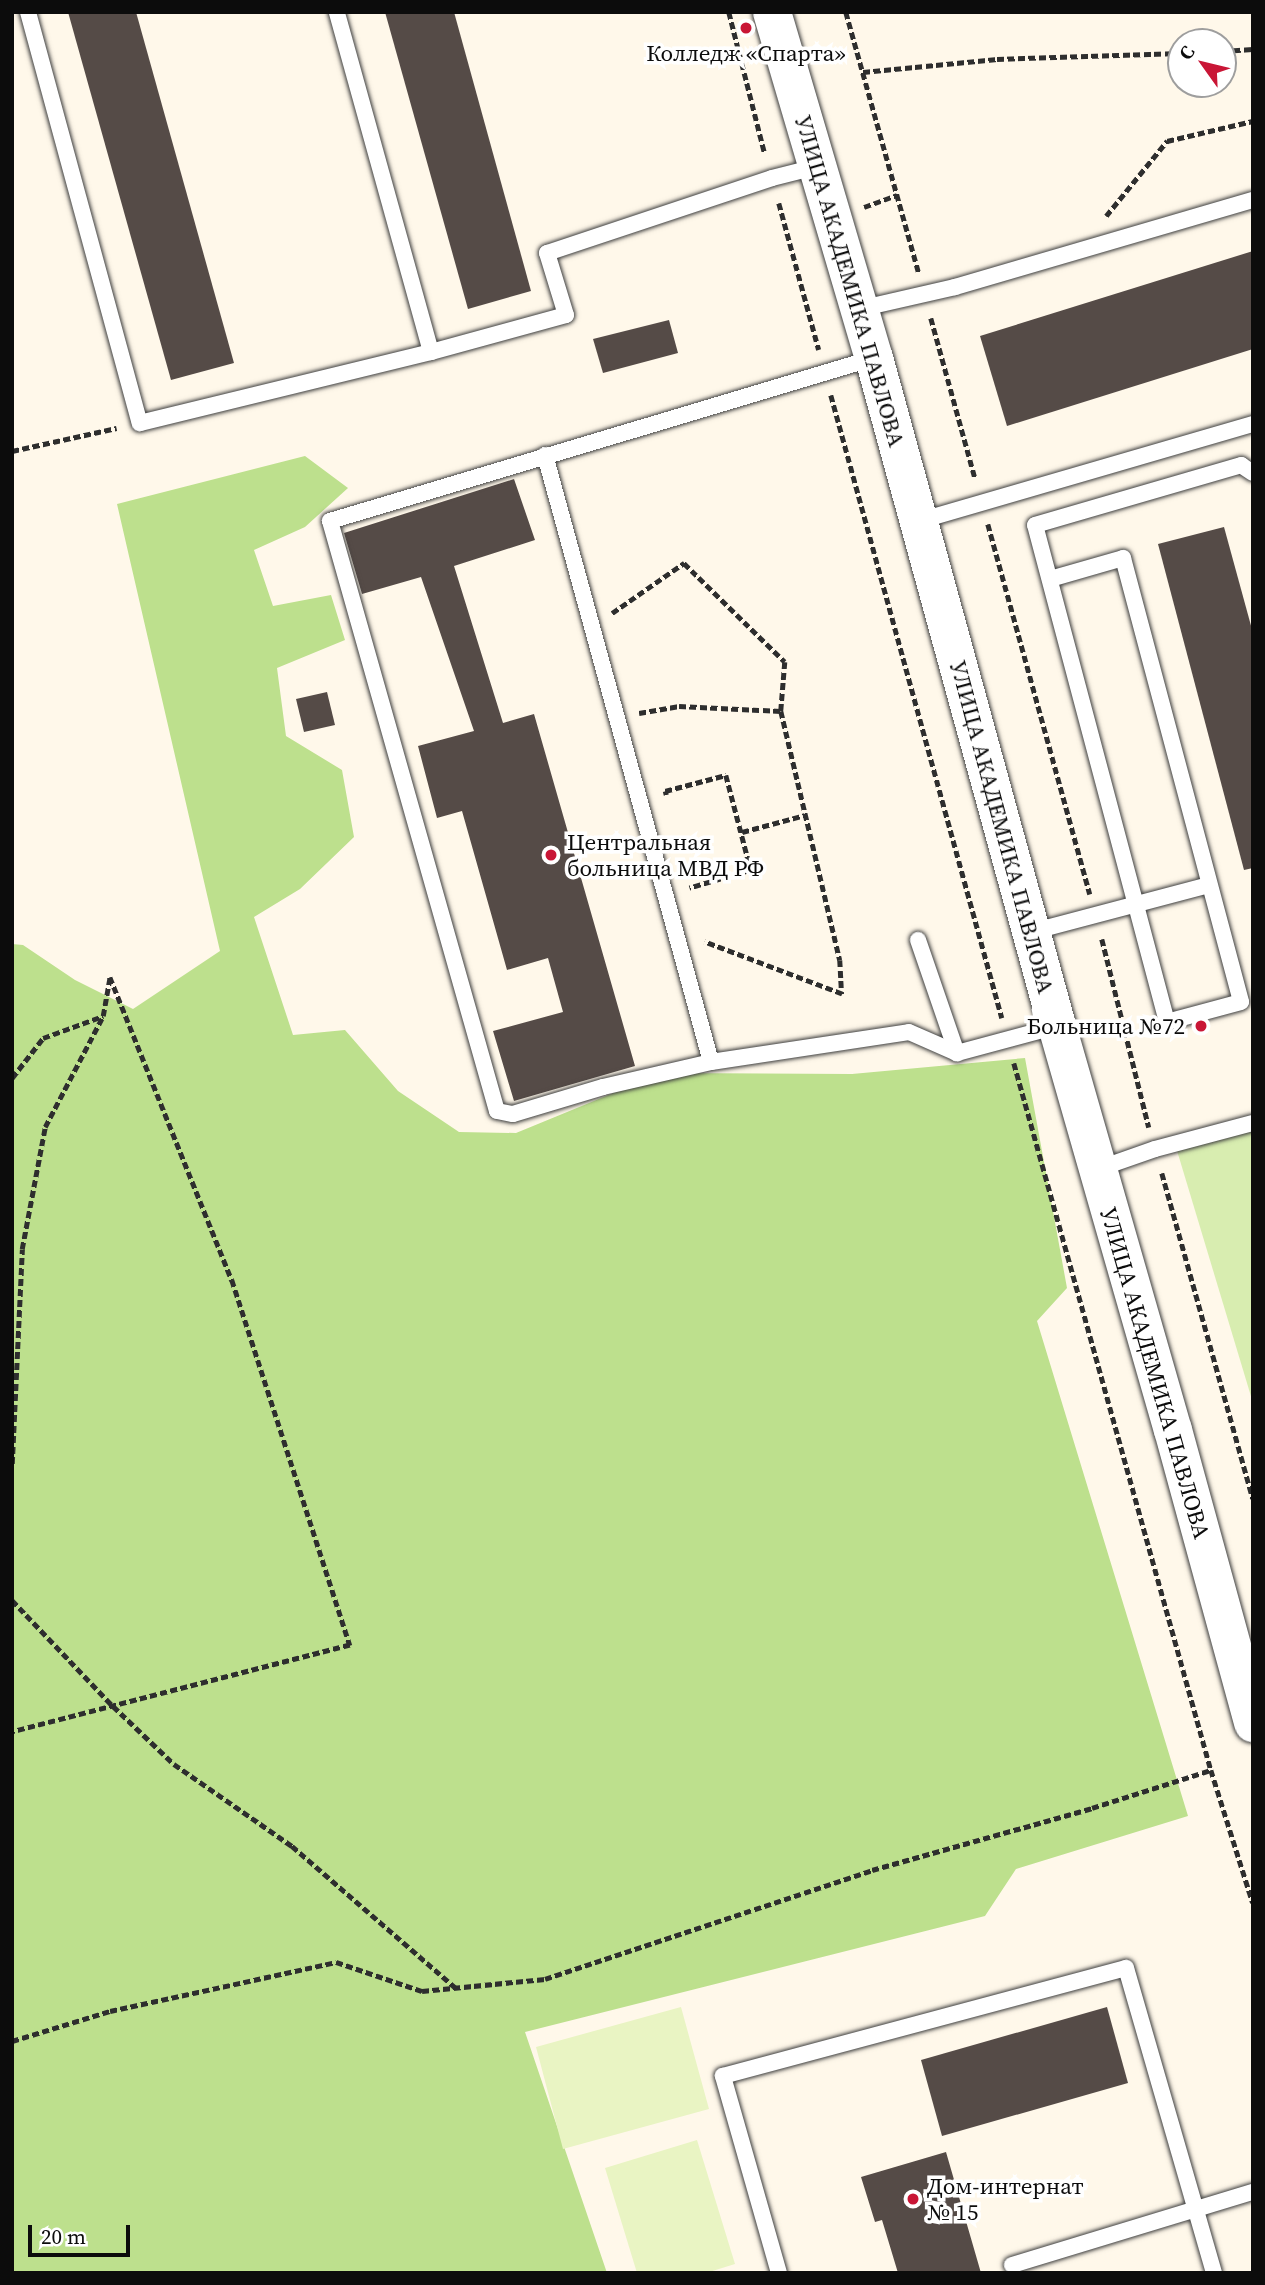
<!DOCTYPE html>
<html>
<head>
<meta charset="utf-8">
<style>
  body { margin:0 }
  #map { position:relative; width:1265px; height:2285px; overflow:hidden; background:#fff8ea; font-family:"Source Serif 4",serif }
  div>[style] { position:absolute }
  .green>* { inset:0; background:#d8edb0 }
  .forest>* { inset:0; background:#bde08d }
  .pitch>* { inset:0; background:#e9f4c3 }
  .building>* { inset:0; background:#554b47 }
  .path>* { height:4.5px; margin-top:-2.25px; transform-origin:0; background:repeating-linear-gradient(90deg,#2e2e2e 0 7px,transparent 0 10.5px) }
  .roads { filter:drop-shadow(0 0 2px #3f3f3f) drop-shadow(0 0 2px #3f3f3f) }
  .service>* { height:16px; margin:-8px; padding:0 8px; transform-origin:8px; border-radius:8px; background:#fff }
  .tertiary>* { height:38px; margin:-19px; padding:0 19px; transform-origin:19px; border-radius:19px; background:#fff }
  .dots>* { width:19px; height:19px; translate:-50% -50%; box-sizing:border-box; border:4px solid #fff; border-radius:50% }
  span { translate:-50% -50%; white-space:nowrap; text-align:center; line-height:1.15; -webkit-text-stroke:7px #fff; paint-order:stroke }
  .poi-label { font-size:23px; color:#0c0c0c }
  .left { translate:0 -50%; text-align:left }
  .right { translate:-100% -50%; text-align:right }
  .street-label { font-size:23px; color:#0c0c0c }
  .frame { position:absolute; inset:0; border:14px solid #0c0c0c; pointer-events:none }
  .north { position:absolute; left:1167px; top:28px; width:70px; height:70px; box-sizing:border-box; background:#fff; border:2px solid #9e9e9e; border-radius:50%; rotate:304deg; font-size:19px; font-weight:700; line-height:28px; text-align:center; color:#0c0c0c }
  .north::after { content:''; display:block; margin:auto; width:24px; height:32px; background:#c91636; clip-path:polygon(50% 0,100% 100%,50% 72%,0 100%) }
  .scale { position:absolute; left:28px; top:2225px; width:102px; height:32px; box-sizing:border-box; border:4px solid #0c0c0c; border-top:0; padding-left:9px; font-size:21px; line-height:24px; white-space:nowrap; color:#0c0c0c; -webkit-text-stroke:5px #fff; paint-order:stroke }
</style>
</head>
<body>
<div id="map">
  <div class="green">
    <i style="clip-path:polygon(1253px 1119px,1253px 1403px,1175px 1144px)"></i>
  </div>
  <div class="forest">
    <i style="clip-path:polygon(305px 456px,348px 488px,305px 527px,254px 550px,273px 606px,331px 595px,345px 640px,277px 668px,286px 736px,342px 770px,354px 837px,300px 889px,254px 917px,293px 1035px,345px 1030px,398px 1091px,459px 1132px,516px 1133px,662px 1073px,852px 1074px,1025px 1058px,1067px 1288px,1037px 1321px,1188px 1816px,1016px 1869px,985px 1916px,525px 2032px,607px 2273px,12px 2273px,12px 944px,23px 945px,75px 980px,133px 1009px,220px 951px,117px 504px)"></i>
  </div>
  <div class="pitch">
    <i style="clip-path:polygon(681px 2007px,709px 2109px,563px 2149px,536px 2047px)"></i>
    <i style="clip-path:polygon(697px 2140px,735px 2264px,706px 2273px,637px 2273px,605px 2168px)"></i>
  </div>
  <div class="building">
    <i style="clip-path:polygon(68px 12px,136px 12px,234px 363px,171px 380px)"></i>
    <i style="clip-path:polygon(385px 12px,454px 12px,531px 291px,468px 309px)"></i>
    <i style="clip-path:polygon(1253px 251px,1253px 349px,1007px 426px,980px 336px)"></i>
    <i style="clip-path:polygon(669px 320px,678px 353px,603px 373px,593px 339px)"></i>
    <i style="clip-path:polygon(514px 479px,535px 540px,454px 566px,503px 723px,534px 714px,635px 1066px,514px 1101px,493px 1031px,563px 1012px,548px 958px,507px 970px,462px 811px,437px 818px,418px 746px,474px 731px,421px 577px,362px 594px,344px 533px)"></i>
    <i style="clip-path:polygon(1224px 527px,1253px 633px,1253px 868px,1244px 870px,1158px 544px)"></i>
    <i style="clip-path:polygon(327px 692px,335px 725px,304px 732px,296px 699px)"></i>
    <i style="clip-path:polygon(1107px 2007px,1128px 2083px,942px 2136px,921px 2060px)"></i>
    <i style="clip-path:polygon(946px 2152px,981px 2273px,898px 2273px,882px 2220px,875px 2222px,861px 2177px)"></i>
  </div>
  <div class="path">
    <i style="left:729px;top:12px;width:146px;rotate:75.8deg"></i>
    <i style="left:846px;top:12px;width:271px;rotate:74.4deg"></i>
    <i style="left:1223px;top:51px;width:30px;rotate:-4deg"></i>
    <i style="left:863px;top:72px;width:135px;rotate:-5.5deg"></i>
    <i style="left:997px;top:59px;width:184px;rotate:-1.9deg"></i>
    <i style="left:779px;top:203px;width:152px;rotate:74.8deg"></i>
    <i style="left:864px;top:207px;width:35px;rotate:-20deg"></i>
    <i style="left:1106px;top:216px;width:97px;rotate:-50.9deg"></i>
    <i style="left:1167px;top:141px;width:88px;rotate:-13.1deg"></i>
    <i style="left:931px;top:318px;width:166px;rotate:74.6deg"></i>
    <i style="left:831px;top:395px;width:646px;rotate:74.65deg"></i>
    <i style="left:12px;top:451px;width:107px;rotate:-12.4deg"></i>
    <i style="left:988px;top:524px;width:384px;rotate:74.6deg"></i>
    <i style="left:612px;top:613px;width:88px;rotate:-34.8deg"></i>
    <i style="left:684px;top:563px;width:141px;rotate:44.4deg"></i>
    <i style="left:785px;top:662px;width:49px;rotate:94.7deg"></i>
    <i style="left:781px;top:711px;width:256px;rotate:76.7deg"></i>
    <i style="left:840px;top:960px;width:34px;rotate:87deg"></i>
    <i style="left:842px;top:994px;width:147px;rotate:-159.2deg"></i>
    <i style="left:639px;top:713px;width:41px;rotate:-9.9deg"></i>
    <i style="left:679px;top:706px;width:102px;rotate:2.8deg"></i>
    <i style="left:666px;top:795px;width:4px;rotate:-104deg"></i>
    <i style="left:665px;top:791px;width:63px;rotate:-14.7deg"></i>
    <i style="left:726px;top:775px;width:98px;rotate:75.3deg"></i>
    <i style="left:751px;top:870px;width:64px;rotate:163.6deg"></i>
    <i style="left:742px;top:832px;width:65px;rotate:-15.1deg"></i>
    <i style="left:1102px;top:939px;width:194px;rotate:76deg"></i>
    <i style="left:1014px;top:1063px;width:734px;rotate:74.43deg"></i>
    <i style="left:1211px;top:1770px;width:139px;rotate:72.5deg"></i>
    <i style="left:12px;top:1078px;width:51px;rotate:-52.2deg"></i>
    <i style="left:43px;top:1038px;width:64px;rotate:-20.1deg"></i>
    <i style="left:1162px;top:1173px;width:338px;rotate:74.4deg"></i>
    <i style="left:12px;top:1464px;width:215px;rotate:-87.3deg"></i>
    <i style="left:22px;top:1249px;width:124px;rotate:-79.3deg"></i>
    <i style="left:45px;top:1127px;width:125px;rotate:-62.4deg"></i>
    <i style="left:103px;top:1016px;width:40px;rotate:-80deg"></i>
    <i style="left:110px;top:977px;width:327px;rotate:68.1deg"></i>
    <i style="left:232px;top:1280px;width:384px;rotate:72.1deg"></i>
    <i style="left:350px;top:1645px;width:349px;rotate:165.6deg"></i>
    <i style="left:12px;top:1600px;width:146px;rotate:46.4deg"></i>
    <i style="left:113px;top:1706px;width:84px;rotate:43.6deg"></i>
    <i style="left:174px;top:1764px;width:144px;rotate:34.8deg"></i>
    <i style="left:292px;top:1846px;width:216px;rotate:40.9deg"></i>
    <i style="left:12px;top:2041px;width:102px;rotate:-17deg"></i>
    <i style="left:110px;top:2011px;width:231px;rotate:-12.2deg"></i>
    <i style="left:336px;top:1962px;width:91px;rotate:18.6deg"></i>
    <i style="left:422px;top:1991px;width:124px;rotate:-5.6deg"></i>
    <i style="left:545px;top:1979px;width:345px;rotate:-18.4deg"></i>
    <i style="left:872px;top:1870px;width:229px;rotate:-15.7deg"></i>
    <i style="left:1092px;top:1808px;width:125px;rotate:-17.7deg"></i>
  </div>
  <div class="roads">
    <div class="service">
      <i style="left:28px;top:12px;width:426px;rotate:74.8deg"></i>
      <i style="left:140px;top:423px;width:300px;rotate:-13.7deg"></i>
      <i style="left:431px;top:352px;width:353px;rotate:-105.5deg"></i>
      <i style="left:859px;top:309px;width:98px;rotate:-12.9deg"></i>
      <i style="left:955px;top:287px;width:310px;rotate:-16.3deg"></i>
      <i style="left:431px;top:352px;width:140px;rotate:-15.3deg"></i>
      <i style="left:566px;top:315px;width:65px;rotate:-107deg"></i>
      <i style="left:547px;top:253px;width:237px;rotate:-18.4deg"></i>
      <i style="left:772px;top:178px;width:49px;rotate:-14.3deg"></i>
      <i style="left:874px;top:358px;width:568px;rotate:163.32deg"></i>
      <i style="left:330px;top:521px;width:613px;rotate:74.2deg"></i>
      <i style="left:497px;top:1111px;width:16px;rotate:11deg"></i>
      <i style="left:513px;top:1114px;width:94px;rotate:-16.7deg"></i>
      <i style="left:603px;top:1087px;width:111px;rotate:-13deg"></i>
      <i style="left:711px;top:1062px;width:200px;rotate:-8.6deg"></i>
      <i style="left:909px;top:1032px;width:52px;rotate:23.6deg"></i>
      <i style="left:957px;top:1053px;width:104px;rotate:-15.1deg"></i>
      <i style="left:545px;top:455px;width:629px;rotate:74.7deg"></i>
      <i style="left:919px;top:521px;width:348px;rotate:-16.2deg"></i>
      <i style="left:1050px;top:579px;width:76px;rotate:-16deg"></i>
      <i style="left:1123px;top:558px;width:459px;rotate:75.1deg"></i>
      <i style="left:1241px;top:1002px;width:77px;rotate:164.9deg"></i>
      <i style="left:1167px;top:1022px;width:514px;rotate:-104.87deg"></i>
      <i style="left:1035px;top:525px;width:215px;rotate:-16.2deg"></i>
      <i style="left:1241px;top:465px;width:14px;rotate:34deg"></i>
      <i style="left:1031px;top:932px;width:184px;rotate:-14.8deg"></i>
      <i style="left:918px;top:940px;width:120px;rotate:71deg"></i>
      <i style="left:1098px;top:1169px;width:60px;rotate:-19.3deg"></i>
      <i style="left:1155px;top:1149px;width:101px;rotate:-14.9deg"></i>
      <i style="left:1012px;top:2265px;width:252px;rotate:-16.9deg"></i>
      <i style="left:779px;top:2273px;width:205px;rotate:-105.9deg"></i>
      <i style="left:723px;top:2076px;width:417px;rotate:-15deg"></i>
      <i style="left:1126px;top:1968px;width:317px;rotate:73.9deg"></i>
    </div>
    <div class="tertiary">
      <i style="left:772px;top:12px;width:361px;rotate:73.6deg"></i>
      <i style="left:874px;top:358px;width:693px;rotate:74.68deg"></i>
      <i style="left:1057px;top:1026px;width:420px;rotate:74deg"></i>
      <i style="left:1173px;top:1430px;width:304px;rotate:74.7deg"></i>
    </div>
  </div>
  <div class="dots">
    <i style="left:746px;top:28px;background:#c91636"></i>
    <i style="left:551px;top:855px;background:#c91636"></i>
    <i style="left:1201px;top:1026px;background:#c91636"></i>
    <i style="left:913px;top:2199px;background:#c91636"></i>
  </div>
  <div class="poi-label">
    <span style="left:746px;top:53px">Колледж «Спарта»</span>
    <span class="left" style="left:567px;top:855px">Центральная<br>больница МВД РФ</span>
    <span class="right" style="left:1185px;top:1026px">Больница №72</span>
    <span class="left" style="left:927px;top:2199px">Дом-интернат<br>№ 15</span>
  </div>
  <div class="street-label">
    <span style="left:850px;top:281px;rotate:74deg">УЛИЦА АКАДЕМИКА ПАВЛОВА</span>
    <span style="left:1002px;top:827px;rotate:75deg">УЛИЦА АКАДЕМИКА ПАВЛОВА</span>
    <span style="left:1155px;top:1373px;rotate:74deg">УЛИЦА АКАДЕМИКА ПАВЛОВА</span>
  </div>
  <div class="frame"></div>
  <div class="north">С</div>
  <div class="scale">20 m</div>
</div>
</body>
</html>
